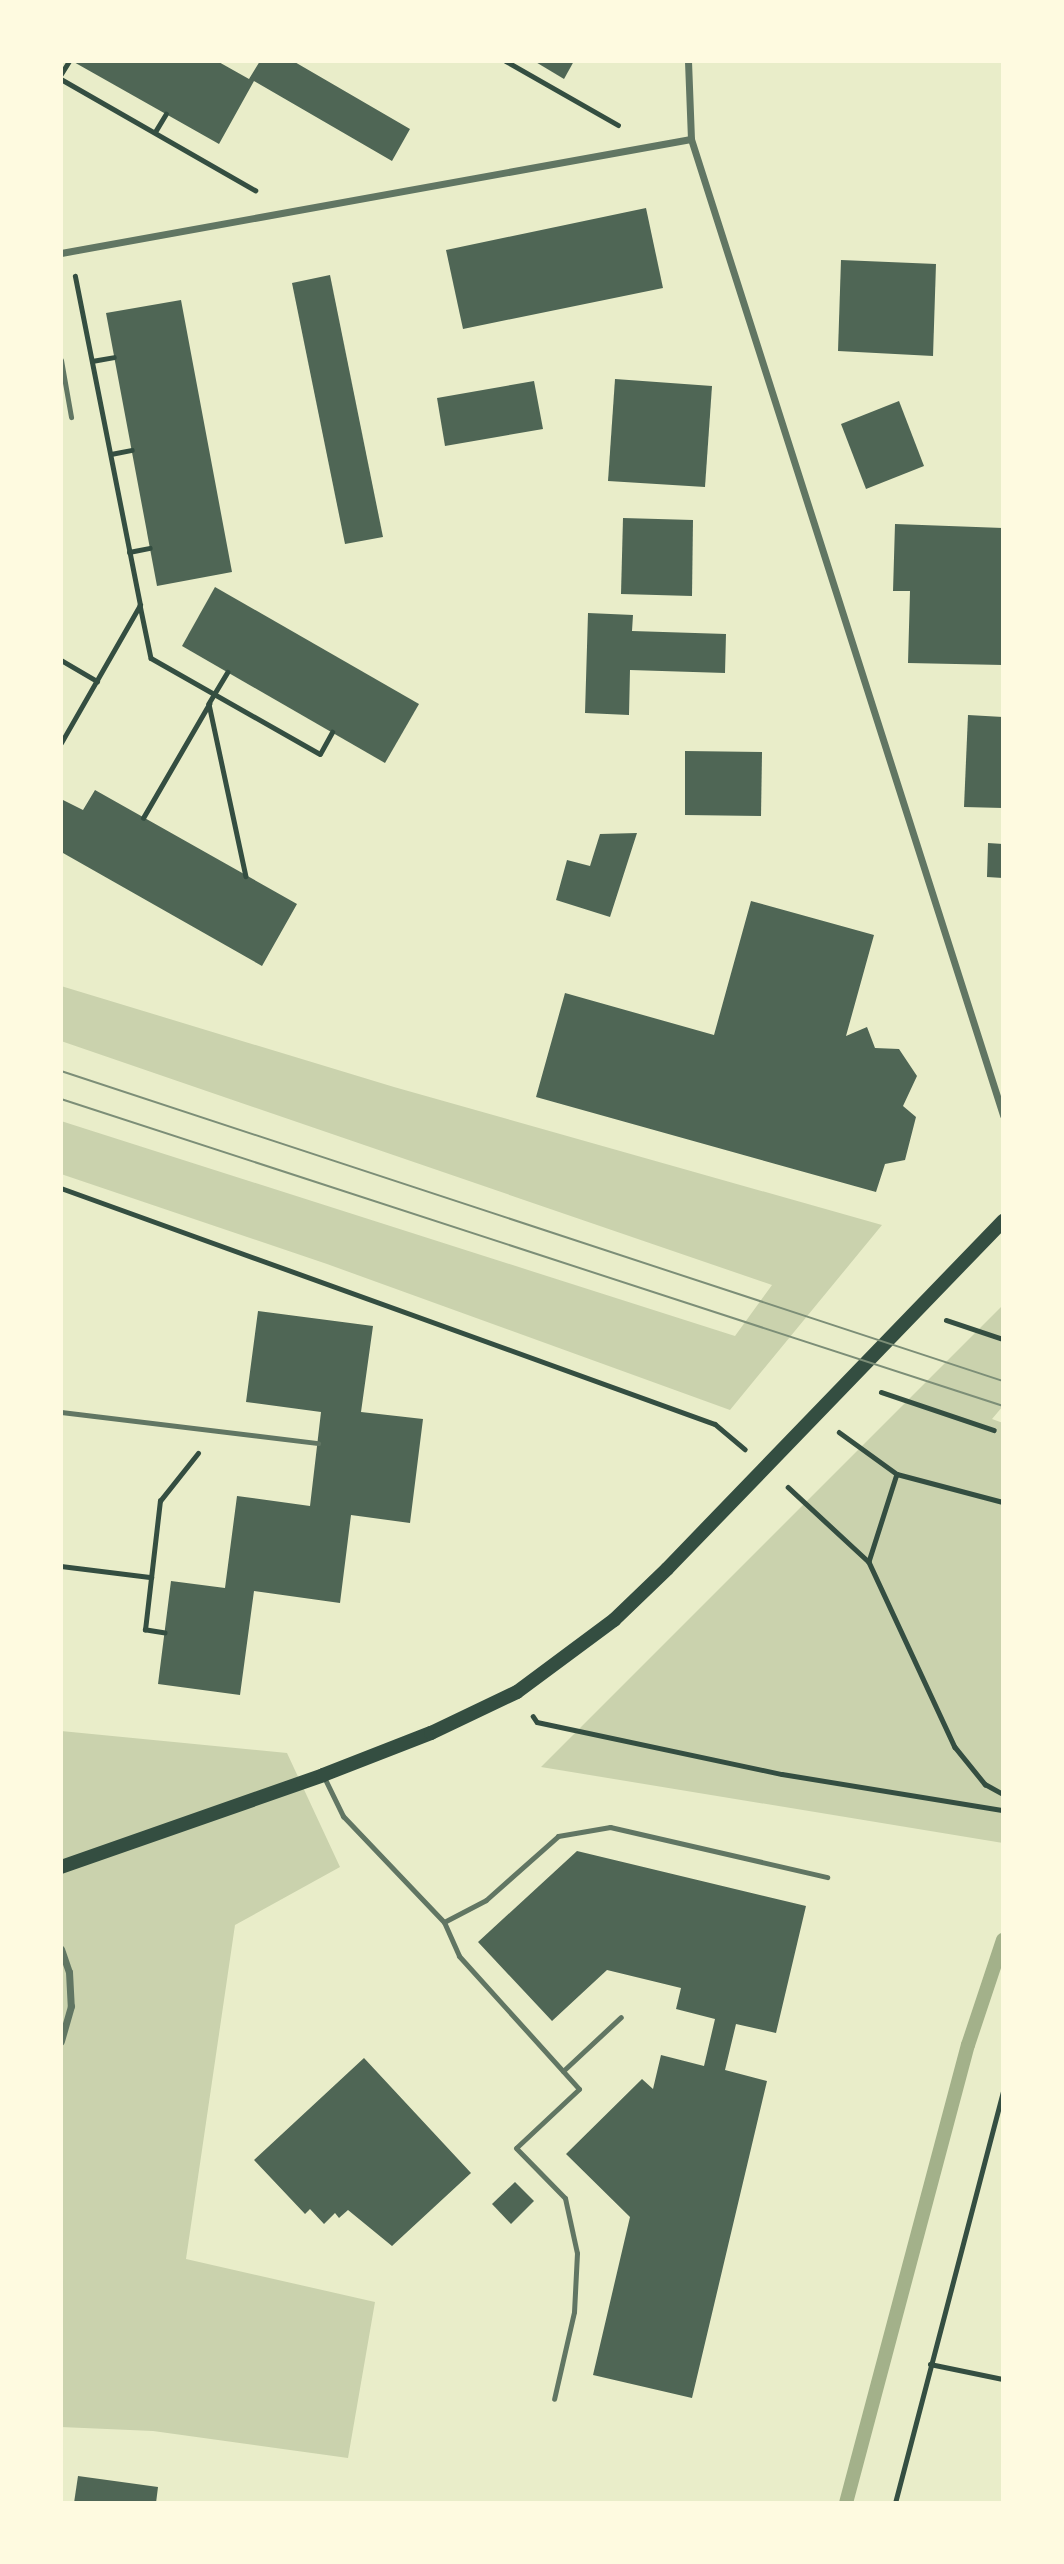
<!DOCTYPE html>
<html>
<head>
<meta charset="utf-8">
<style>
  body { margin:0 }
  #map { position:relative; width:1064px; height:2564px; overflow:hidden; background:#e9edc9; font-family:Inter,sans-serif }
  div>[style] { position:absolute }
  .green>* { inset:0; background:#cad2ad }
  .stream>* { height:14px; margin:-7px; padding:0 7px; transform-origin:7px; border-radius:7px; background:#a3b18a }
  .building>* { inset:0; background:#4f6655 }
  .path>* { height:4.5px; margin:-2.25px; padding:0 2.25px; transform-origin:2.25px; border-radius:2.25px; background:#344e41 }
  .service>* { height:5px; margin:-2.5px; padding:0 2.5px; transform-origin:2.5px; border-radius:2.5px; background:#617663 }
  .minor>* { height:7px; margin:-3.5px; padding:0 3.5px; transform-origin:3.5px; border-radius:3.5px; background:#617663 }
  .secondary>* { height:14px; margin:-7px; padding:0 7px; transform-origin:7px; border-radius:7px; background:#344e41 }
  .tram>* { height:2px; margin:-1px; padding:0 1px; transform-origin:1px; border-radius:1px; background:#7c8e77 }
  span { translate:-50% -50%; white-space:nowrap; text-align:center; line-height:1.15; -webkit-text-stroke:6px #fefae0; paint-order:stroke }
  .frame { position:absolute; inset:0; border:63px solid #fefae0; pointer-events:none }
</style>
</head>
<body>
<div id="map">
  <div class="green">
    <i style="clip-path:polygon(61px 986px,394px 1087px,882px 1225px,730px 1410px,327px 1264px,61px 1174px,61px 1121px,735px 1336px,772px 1285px,61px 1041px)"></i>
    <i style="clip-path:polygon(1003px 1305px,1003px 1406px,992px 1419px,1003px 1423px,1003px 1843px,541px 1767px)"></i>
    <i style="clip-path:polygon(61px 1731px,287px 1753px,340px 1867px,235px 1925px,186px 2259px,375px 2302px,348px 2458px,153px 2431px,61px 2427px)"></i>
  </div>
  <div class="stream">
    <i style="left:846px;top:2503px;width:474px;rotate:-75.1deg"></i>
    <i style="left:968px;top:2045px;width:111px;rotate:-71.6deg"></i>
  </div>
  <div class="building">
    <i style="clip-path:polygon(72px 61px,217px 61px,249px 79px,260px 61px,293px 61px,410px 129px,392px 161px,254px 81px,219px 144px)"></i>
    <i style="clip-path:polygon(534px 61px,574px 61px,564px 79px)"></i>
    <i style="clip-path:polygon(646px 208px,663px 288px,463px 329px,446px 250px)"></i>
    <i style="clip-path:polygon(841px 260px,936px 264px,933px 356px,838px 351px)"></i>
    <i style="clip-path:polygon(330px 275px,383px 537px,345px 544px,292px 283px)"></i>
    <i style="clip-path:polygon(181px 300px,232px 572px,157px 586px,106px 313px)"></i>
    <i style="clip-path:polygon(615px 379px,712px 386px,705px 487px,608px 481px)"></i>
    <i style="clip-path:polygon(534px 381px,543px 429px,445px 446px,437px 398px)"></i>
    <i style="clip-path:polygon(899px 401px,924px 466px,866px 489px,841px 424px)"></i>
    <i style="clip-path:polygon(623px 518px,693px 520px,692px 596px,621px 594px)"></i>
    <i style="clip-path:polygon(895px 524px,1003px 528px,1003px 665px,908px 663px,910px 591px,893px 591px)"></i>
    <i style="clip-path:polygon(215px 587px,419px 704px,385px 763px,182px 646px)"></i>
    <i style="clip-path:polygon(588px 613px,633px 615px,632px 631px,726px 634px,725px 673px,630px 670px,629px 715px,585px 713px)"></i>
    <i style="clip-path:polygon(968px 715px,1003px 717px,1003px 808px,964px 807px)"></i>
    <i style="clip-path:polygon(685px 751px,762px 752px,761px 816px,685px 815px)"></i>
    <i style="clip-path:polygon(95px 790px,297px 904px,262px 966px,63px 853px,61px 856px,61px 799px,83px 810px)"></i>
    <i style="clip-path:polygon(637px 833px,610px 917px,556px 900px,567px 860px,590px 866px,600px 834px)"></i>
    <i style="clip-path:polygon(988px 843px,1003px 844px,1003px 878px,987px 877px)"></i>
    <i style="clip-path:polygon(751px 901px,874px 935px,846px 1036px,867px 1027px,875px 1048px,899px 1049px,917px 1076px,903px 1106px,916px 1117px,905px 1160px,885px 1164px,876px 1192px,536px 1097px,565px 993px,714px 1035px)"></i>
    <i style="clip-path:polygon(258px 1311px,373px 1326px,361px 1412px,423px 1419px,410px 1523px,351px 1515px,340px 1603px,254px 1591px,240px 1695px,158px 1684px,171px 1581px,225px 1588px,237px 1496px,310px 1506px,321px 1412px,246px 1402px)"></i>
    <i style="clip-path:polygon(577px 1851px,806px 1906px,776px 2033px,736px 2024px,725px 2070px,767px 2081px,692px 2398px,593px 2375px,630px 2217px,566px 2154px,642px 2079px,653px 2089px,661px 2055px,704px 2066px,715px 2019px,676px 2009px,681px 1988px,607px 1970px,552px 2021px,478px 1942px)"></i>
    <i style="clip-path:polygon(364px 2058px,471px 2173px,392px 2246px,348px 2210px,339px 2218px,335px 2213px,324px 2224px,310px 2209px,305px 2214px,254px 2160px)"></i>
    <i style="clip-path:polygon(515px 2182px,534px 2201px,511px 2224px,492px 2204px)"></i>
    <i style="clip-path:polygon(78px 2476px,158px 2487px,156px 2503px,74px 2503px)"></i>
  </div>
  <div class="path">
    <i style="left:506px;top:61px;width:129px;rotate:29.7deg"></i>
    <i style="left:61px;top:74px;width:15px;rotate:-58deg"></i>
    <i style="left:61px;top:79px;width:224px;rotate:29.8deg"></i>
    <i style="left:155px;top:132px;width:21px;rotate:-59deg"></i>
    <i style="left:92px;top:361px;width:22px;rotate:-10deg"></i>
    <i style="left:111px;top:454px;width:21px;rotate:-11deg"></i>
    <i style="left:129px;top:552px;width:21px;rotate:-11deg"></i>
    <i style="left:140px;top:605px;width:54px;rotate:78.3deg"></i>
    <i style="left:151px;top:658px;width:194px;rotate:29.6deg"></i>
    <i style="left:320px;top:754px;width:25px;rotate:-61deg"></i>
    <i style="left:61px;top:660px;width:42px;rotate:30.3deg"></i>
    <i style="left:228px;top:672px;width:37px;rotate:121deg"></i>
    <i style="left:209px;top:704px;width:176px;rotate:77.9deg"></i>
    <i style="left:61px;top:743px;width:159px;rotate:-60.2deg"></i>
    <i style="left:140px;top:605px;width:335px;rotate:-101.2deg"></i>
    <i style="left:143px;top:818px;width:132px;rotate:-59.9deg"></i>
    <i style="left:61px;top:1188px;width:695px;rotate:19.84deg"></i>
    <i style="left:715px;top:1424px;width:39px;rotate:40deg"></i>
    <i style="left:946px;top:1320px;width:60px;rotate:18.4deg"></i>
    <i style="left:881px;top:1392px;width:119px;rotate:18.6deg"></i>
    <i style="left:839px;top:1432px;width:72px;rotate:35.9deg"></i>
    <i style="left:897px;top:1474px;width:110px;rotate:14.8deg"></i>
    <i style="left:897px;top:1474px;width:92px;rotate:107.7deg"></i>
    <i style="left:869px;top:1562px;width:204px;rotate:65.1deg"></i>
    <i style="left:955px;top:1747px;width:48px;rotate:51deg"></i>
    <i style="left:985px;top:1784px;width:21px;rotate:29deg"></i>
    <i style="left:788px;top:1487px;width:110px;rotate:42.8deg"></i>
    <i style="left:61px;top:1566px;width:91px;rotate:7deg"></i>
    <i style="left:165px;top:1633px;width:20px;rotate:-171deg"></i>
    <i style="left:145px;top:1630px;width:130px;rotate:-83.4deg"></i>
    <i style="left:160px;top:1501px;width:61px;rotate:-51.6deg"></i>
    <i style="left:533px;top:1716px;width:7px;rotate:56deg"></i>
    <i style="left:537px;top:1722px;width:250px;rotate:12deg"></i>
    <i style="left:782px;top:1774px;width:224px;rotate:9.3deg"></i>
    <i style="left:930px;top:2364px;width:75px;rotate:11.6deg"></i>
    <i style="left:895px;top:2503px;width:427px;rotate:-75.3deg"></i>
  </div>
  <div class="service">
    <i style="left:61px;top:360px;width:58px;rotate:80deg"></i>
    <i style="left:61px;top:1412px;width:259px;rotate:6.9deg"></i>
    <i style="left:323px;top:1775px;width:46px;rotate:64deg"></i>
    <i style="left:343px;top:1816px;width:146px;rotate:46.4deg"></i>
    <i style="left:444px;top:1922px;width:37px;rotate:66deg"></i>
    <i style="left:459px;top:1956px;width:179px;rotate:47.9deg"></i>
    <i style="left:579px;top:2089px;width:86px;rotate:136.9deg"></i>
    <i style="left:516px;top:2148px;width:70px;rotate:45.6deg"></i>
    <i style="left:565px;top:2198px;width:56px;rotate:77.7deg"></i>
    <i style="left:577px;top:2253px;width:59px;rotate:92.9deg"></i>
    <i style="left:574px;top:2312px;width:89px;rotate:102.9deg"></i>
    <i style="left:444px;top:1922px;width:47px;rotate:-27.6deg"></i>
    <i style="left:486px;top:1900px;width:96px;rotate:-41.6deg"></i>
    <i style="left:558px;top:1836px;width:53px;rotate:-9.8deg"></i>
    <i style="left:610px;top:1827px;width:223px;rotate:13deg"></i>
    <i style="left:563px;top:2071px;width:79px;rotate:-43deg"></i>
  </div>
  <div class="minor">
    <i style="left:688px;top:61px;width:78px;rotate:87.8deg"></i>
    <i style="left:691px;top:139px;width:1025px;rotate:72.27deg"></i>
    <i style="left:61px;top:253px;width:640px;rotate:-10.26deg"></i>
    <i style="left:61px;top:1949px;width:24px;rotate:71deg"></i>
    <i style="left:69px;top:1972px;width:34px;rotate:87deg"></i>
    <i style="left:71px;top:2006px;width:37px;rotate:106deg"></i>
  </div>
  <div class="secondary">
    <i style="left:61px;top:1867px;width:278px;rotate:-19.3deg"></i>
    <i style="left:323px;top:1775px;width:116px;rotate:-21.3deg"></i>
    <i style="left:431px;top:1733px;width:95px;rotate:-25.5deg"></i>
    <i style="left:517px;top:1692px;width:121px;rotate:-36.6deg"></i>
    <i style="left:614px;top:1620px;width:74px;rotate:-43.9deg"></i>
    <i style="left:667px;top:1569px;width:484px;rotate:-46deg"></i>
  </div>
  <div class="tram">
    <i style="left:61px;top:1071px;width:992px;rotate:18.22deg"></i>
    <i style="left:61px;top:1099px;width:991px;rotate:18.05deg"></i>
  </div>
  <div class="frame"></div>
</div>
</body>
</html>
